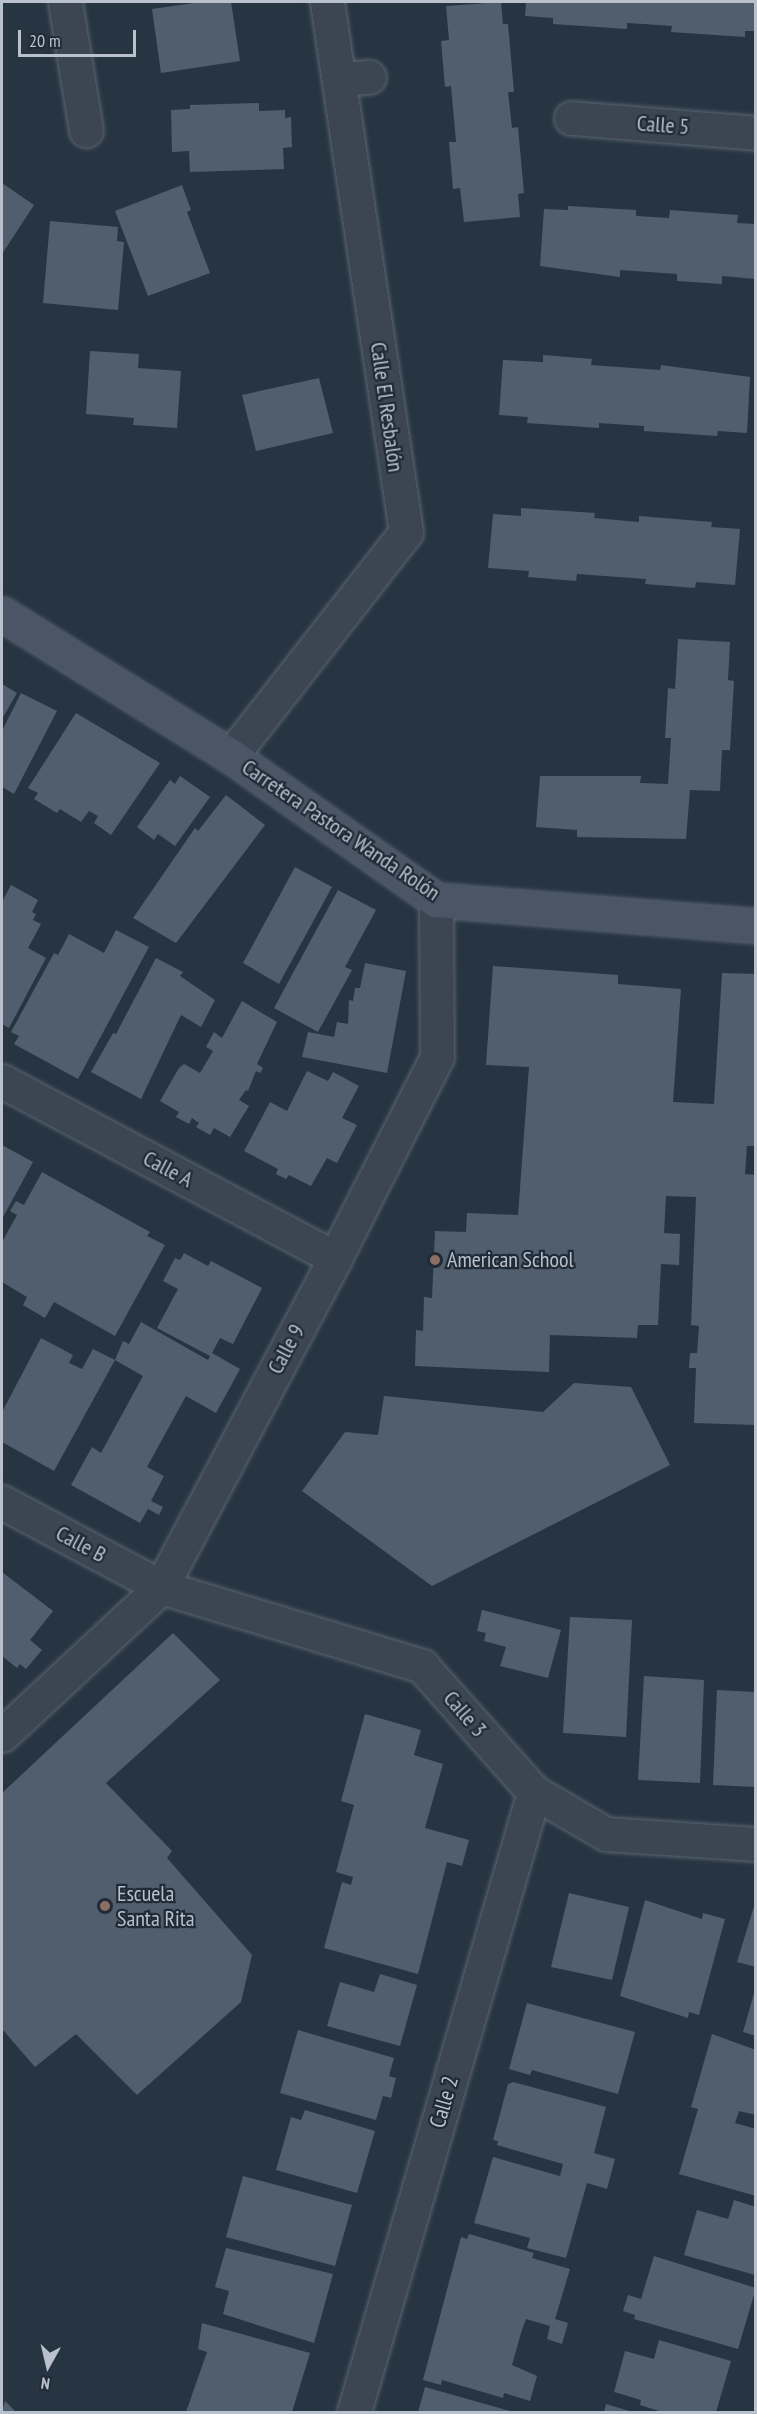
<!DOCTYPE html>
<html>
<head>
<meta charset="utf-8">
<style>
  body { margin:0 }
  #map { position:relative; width:757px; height:2414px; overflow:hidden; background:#273543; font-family:"PT Sans Narrow",sans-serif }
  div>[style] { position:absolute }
  .building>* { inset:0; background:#505e6e }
  .roads { filter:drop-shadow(0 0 2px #5a6470) drop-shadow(0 0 2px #5a6470) }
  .street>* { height:33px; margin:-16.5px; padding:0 16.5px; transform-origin:16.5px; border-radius:16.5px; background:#3c4652 }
  .secondary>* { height:33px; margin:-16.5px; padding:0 16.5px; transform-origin:16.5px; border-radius:16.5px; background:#4a5665 }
  .dots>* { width:16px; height:16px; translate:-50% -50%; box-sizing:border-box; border:3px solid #202b38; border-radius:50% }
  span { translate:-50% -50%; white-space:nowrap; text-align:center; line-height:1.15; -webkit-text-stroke:4.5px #202b38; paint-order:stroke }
  .street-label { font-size:22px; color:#b9c1cc }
  .poi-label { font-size:22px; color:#b9c1cc }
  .left { translate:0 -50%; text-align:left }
  .frame { position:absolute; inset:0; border:3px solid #b9c1cc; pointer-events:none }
  .north { position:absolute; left:18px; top:2336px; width:60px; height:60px; -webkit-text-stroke:4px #202b38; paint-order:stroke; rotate:188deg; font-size:16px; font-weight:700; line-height:24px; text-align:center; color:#b9c1cc }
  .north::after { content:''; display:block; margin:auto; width:21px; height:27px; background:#b9c1cc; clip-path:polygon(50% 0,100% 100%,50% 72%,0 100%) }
  .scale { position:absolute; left:18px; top:30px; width:118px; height:27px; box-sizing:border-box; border:3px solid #b9c1cc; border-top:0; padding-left:8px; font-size:18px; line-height:21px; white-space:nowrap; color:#b9c1cc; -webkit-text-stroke:4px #202b38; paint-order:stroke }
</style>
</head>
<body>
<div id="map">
  <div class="building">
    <i style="clip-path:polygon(201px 2px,231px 2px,240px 61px,161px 73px,152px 9px)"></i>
    <i style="clip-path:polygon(501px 2px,503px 24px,508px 24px,514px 92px,508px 92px,512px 128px,518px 127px,524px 193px,518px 194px,520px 217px,464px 222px,460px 188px,453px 189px,449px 142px,456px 142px,454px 119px,451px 86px,445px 87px,441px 41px,449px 40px,446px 6px)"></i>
    <i style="clip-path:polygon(526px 2px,756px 2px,756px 31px,745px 31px,745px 37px,671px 32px,672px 26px,644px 24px,627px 23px,627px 29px,553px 24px,553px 18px,525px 16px)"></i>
    <i style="clip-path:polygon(259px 103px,259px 111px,285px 110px,285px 118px,291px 117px,292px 147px,283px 148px,284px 169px,190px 172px,189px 151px,172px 152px,171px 110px,190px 109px,190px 105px)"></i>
    <i style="clip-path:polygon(2px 183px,34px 205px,2px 254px)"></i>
    <i style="clip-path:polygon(182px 185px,191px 210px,187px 212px,210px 273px,148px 296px,115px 211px)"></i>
    <i style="clip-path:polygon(568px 206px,636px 210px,636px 216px,669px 218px,670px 210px,738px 215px,737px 223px,756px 224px,756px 279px,722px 276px,722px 284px,677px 281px,677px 274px,620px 270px,620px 277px,540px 266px,544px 209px,568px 210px)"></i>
    <i style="clip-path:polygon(50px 221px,118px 227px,117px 241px,124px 242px,118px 310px,43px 303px)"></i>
    <i style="clip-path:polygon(90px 351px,139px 354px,138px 368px,181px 371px,177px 428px,133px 425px,134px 418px,86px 414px)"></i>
    <i style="clip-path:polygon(543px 355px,592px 359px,591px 365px,660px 370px,661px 365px,750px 377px,747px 433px,718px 431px,717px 436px,644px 431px,644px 426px,599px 423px,599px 428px,527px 423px,528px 417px,499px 415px,503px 360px,543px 362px)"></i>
    <i style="clip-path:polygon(319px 378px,333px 433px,256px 451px,242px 395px)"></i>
    <i style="clip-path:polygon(521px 508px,595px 513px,594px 518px,639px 522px,639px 516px,712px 522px,711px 527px,740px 529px,735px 585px,696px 582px,695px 588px,645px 584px,646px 579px,577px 574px,576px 581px,528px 577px,529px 571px,488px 568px,493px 514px,521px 516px)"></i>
    <i style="clip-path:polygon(678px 639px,730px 642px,728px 680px,734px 681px,730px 750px,722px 750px,720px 791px,690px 790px,686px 839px,577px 837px,577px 830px,536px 827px,540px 776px,641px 776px,640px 783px,668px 784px,671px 738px,665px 738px,668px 688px,675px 689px)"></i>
    <i style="clip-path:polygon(2px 684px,17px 693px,2px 719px)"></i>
    <i style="clip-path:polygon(21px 693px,57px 711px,14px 794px,2px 787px,2px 731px)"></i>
    <i style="clip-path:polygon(76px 713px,160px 763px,111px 835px,94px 823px,98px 816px,89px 811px,81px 822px,60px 809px,57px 813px,34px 799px,38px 793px,28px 788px)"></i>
    <i style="clip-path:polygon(180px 776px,210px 797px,175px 846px,158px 834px,154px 840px,137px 827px,170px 780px,175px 784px)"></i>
    <i style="clip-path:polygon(226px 795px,265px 825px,176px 943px,133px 918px,195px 828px,198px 831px)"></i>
    <i style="clip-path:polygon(295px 867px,332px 887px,279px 984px,243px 963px)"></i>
    <i style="clip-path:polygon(11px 885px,38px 900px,32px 912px,36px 914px,33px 920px,41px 924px,28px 948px,46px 958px,9px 1028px,2px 1024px,2px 902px)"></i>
    <i style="clip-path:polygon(338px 890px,376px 910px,345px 967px,352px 970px,318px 1032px,274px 1008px)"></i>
    <i style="clip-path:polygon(116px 930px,149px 947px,78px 1079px,14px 1044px,19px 1036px,11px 1032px,54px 953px,58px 955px,69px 934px,104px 953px)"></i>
    <i style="clip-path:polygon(156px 958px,183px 972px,180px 976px,215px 1000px,201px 1027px,181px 1015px,141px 1099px,91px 1072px,113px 1033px,116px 1034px)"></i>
    <i style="clip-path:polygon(365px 963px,406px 971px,387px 1073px,302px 1057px,308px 1032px,334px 1037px,337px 1022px,348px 1024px,349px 1000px,353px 1001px,355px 988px,360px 988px)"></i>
    <i style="clip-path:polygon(493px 966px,618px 975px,618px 984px,681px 989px,673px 1102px,714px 1104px,722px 973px,756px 974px,756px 1146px,747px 1146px,745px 1174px,756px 1175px,756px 1425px,694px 1423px,696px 1368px,689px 1368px,690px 1353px,697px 1353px,699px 1326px,691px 1325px,696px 1197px,666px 1196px,664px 1233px,680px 1234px,679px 1265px,661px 1264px,658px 1325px,638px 1325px,637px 1338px,550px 1335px,549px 1372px,415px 1366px,416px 1330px,423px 1331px,424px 1297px,432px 1298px,435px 1231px,466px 1232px,467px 1213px,518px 1215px,529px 1067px,486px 1065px)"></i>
    <i style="clip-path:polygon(242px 1001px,277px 1022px,257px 1064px,263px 1068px,260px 1073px,256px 1071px,248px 1091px,246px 1090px,239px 1100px,249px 1106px,230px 1137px,214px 1128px,210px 1135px,196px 1127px,199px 1123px,192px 1118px,189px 1124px,176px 1117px,179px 1112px,160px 1101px,179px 1068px,184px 1064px,200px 1073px,213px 1051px,206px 1047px,214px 1032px,222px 1038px)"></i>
    <i style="clip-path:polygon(307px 1071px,328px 1081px,333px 1072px,359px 1086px,342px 1118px,357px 1125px,337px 1163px,327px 1158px,311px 1186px,289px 1175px,286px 1179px,276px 1174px,278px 1169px,244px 1151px,270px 1102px,287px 1111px)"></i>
    <i style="clip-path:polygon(2px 1145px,33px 1162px,2px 1219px)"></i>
    <i style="clip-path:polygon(42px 1172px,150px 1232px,147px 1236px,165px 1245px,115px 1336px,54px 1302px,45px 1318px,23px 1305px,27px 1297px,2px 1282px,2px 1242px,17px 1215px,10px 1211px,16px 1201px,24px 1205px)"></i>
    <i style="clip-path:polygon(184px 1253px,208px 1266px,211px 1261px,262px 1288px,233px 1344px,220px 1338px,212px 1353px,240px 1369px,216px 1413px,186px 1396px,147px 1467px,164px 1476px,151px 1501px,163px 1507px,159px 1515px,148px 1509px,140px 1523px,71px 1485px,92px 1447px,101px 1453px,143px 1376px,115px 1360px,54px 1471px,2px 1442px,2px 1412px,41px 1338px,73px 1355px,69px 1363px,82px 1369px,93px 1349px,115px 1360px,123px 1341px,129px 1344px,141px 1322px,208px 1360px,210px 1356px,157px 1328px,178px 1289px,163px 1281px,175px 1258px,180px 1260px)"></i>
    <i style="clip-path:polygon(574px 1383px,631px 1387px,670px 1465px,432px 1586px,302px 1491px,345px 1432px,378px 1435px,384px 1396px,543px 1412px)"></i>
    <i style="clip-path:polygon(2px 1572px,53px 1611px,30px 1640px,42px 1650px,26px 1669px,20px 1664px,17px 1668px,2px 1656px)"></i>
    <i style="clip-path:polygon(482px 1610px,561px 1630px,548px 1678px,500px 1666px,506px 1647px,484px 1641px,486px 1633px,477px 1631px)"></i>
    <i style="clip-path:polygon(570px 1617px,632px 1620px,626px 1737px,563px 1733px)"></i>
    <i style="clip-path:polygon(173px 1633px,220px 1680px,106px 1783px,172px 1851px,167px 1858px,252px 1955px,241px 2002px,137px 2095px,76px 2034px,35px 2067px,2px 2029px,2px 1793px)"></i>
    <i style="clip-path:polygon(644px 1676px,704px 1680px,700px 1783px,638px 1780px)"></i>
    <i style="clip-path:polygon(717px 1690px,756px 1692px,756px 1787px,713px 1785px)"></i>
    <i style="clip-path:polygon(365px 1714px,421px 1730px,414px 1755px,443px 1764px,425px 1828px,469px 1840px,462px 1866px,447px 1862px,418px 1974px,324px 1948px,342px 1882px,351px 1885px,353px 1877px,336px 1872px,354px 1805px,341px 1801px)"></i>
    <i style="clip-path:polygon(569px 1893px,629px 1907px,612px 1980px,551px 1967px)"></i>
    <i style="clip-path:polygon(645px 1900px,702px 1919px,703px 1913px,725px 1919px,699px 2015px,689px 2012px,688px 2018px,620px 1996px)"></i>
    <i style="clip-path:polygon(755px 1903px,756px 1904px,756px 1967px,737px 1962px)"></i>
    <i style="clip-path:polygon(380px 1974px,417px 1985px,400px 2046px,327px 2026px,340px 1982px,374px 1992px)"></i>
    <i style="clip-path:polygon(755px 1990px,756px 1990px,756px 2036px,743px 2032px)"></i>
    <i style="clip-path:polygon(527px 2003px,635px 2032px,618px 2094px,532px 2070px,530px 2075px,509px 2069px)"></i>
    <i style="clip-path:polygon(298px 2030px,394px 2058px,389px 2076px,396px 2078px,391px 2098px,383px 2096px,376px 2120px,280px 2093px)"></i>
    <i style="clip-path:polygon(712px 2034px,756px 2050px,756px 2115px,739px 2111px,735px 2123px,756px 2129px,756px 2196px,679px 2174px,698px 2109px,691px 2107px)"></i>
    <i style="clip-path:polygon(513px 2082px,606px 2107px,594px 2153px,615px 2159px,607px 2189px,587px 2183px,566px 2258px,527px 2248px,530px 2238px,474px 2223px,493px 2157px,560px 2176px,563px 2164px,497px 2145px,498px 2141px,493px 2140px,508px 2084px)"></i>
    <i style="clip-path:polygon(305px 2110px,375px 2131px,357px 2193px,276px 2170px,291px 2117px,301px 2120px)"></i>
    <i style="clip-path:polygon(243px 2176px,352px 2205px,335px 2266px,226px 2237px)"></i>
    <i style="clip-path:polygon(734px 2200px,756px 2207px,755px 2275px,684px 2255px,697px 2210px,728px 2219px)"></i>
    <i style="clip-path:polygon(469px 2234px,534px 2253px,532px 2258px,570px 2269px,555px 2319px,568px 2323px,562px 2344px,547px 2339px,550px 2326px,526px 2319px,521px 2333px,512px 2365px,537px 2376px,530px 2401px,504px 2393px,503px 2398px,442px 2380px,441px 2385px,423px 2380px,461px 2237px,467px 2239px)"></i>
    <i style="clip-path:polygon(226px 2248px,333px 2274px,314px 2343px,223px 2314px,229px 2291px,215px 2287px)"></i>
    <i style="clip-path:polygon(654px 2256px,756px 2288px,738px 2349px,634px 2319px,635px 2315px,623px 2311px,628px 2295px,641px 2299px)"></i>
    <i style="clip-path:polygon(202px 2323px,310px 2353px,292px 2412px,186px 2412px,207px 2352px,198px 2349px)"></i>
    <i style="clip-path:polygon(659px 2340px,731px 2361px,716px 2412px,662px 2412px,640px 2405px,641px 2400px,614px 2392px,625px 2351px,654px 2359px)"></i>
    <i style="clip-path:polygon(425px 2387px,514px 2412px,418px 2412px)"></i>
    <i style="clip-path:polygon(5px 2401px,16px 2412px,2px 2412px)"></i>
    <i style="clip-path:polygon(606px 2404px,633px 2412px,604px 2412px)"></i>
  </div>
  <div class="roads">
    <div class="street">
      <i style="left:65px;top:2px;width:130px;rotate:80.7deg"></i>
      <i style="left:339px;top:79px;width:30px;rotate:-4deg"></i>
      <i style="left:571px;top:118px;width:186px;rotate:4.6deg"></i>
      <i style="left:231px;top:756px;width:284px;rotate:-52deg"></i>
      <i style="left:406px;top:532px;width:536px;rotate:-98.48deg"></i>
      <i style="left:2px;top:1081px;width:377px;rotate:28deg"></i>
      <i style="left:2px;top:1502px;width:180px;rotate:28.1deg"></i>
      <i style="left:161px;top:1587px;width:273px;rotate:16.8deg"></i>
      <i style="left:422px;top:1666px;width:169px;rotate:48.4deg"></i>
      <i style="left:534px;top:1792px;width:83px;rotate:30.3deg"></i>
      <i style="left:606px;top:1834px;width:150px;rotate:3.8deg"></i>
      <i style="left:2px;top:1735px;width:217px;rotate:-42.9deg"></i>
      <i style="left:161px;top:1587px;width:372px;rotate:-62.1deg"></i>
      <i style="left:335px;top:1258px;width:225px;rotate:-63.1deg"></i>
      <i style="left:437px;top:1057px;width:157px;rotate:-90.4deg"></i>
      <i style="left:354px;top:2412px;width:646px;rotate:-73.81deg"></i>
    </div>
    <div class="secondary">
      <i style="left:2px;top:614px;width:269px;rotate:31.8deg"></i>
      <i style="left:231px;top:756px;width:251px;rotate:35.1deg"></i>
      <i style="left:436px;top:900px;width:321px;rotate:4.6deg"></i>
    </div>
  </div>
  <div class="dots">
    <i style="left:435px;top:1260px;background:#8d6e63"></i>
    <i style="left:105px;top:1906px;background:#8d6e63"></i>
  </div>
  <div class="street-label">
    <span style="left:663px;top:125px;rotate:4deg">Calle 5</span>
    <span style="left:387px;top:407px;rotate:82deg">Calle El Resbalón</span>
    <span style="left:341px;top:830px;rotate:34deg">Carretera Pastora Wanda Rolón</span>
    <span style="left:168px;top:1169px;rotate:28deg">Calle A</span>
    <span style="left:286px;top:1349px;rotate:-62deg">Calle 9</span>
    <span style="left:81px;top:1544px;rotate:28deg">Calle B</span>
    <span style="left:465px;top:1714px;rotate:49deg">Calle 3</span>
    <span style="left:444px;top:2102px;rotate:-74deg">Calle 2</span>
  </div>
  <div class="poi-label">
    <span class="left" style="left:447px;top:1260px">American School</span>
    <span class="left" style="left:117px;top:1906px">Escuela<br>Santa Rita</span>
  </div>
  <div class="frame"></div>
  <div class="north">N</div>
  <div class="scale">20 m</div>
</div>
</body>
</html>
